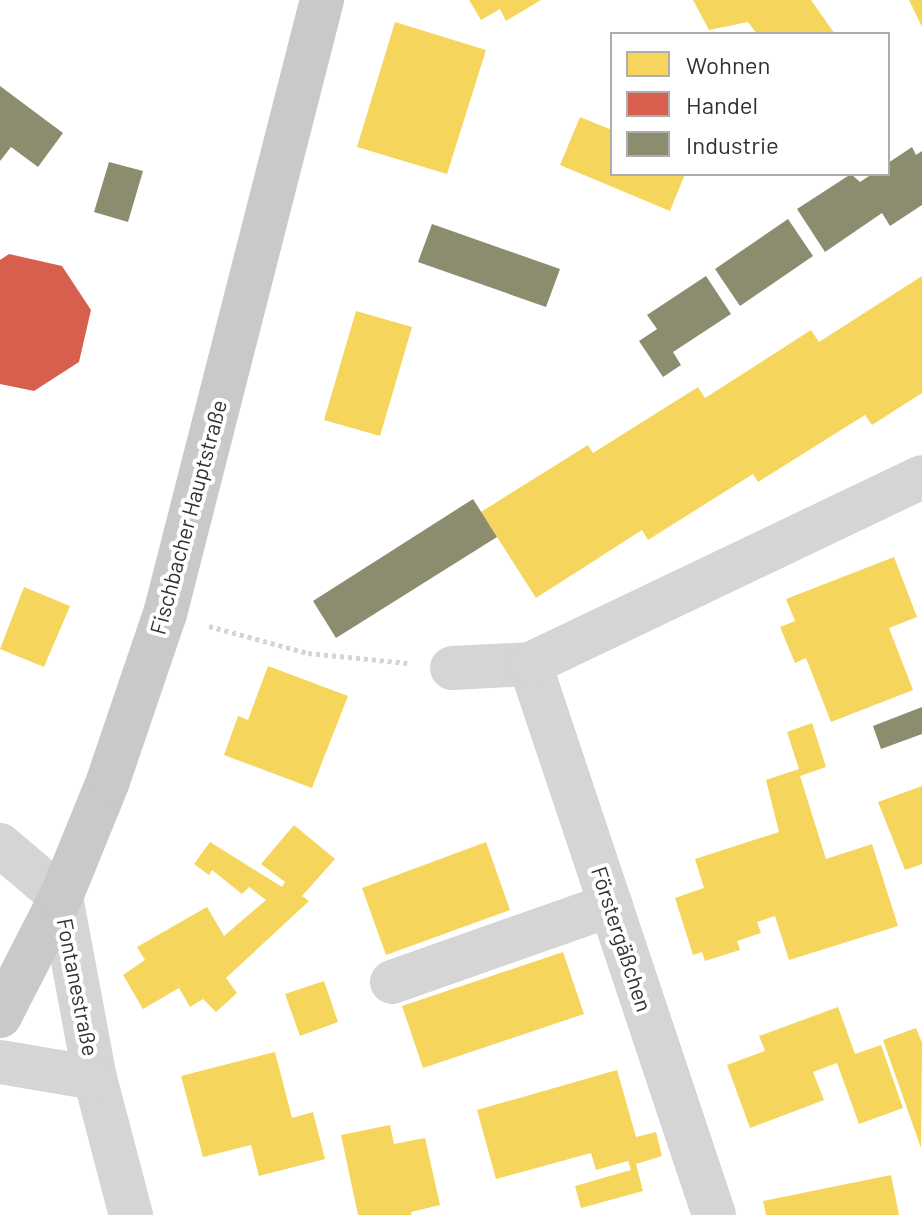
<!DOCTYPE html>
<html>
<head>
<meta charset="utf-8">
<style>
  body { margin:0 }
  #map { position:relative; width:922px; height:1215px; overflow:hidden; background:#fff; font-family:Barlow,sans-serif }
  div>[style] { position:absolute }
  .homes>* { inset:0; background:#f6d55c }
  .shops>* { inset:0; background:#d6604d }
  .industry>* { inset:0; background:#8c8c6e }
  .path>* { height:5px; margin-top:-2.5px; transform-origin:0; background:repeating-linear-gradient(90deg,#d5d5d5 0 4px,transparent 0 8px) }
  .minor>* { height:44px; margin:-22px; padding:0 22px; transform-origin:22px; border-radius:22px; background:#d5d5d5 }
  .major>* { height:44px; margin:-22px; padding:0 22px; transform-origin:22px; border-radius:22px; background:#c9c9c9 }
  span { translate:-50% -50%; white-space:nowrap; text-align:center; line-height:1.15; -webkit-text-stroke:8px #fff; paint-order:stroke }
  .street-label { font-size:22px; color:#313131 }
  .legend { position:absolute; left:610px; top:32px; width:280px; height:144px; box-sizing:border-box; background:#fff; border:2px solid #adadad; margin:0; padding:10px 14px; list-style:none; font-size:24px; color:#313131 }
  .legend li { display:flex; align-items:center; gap:16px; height:40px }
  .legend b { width:40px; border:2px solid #adadad }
</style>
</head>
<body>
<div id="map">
  <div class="homes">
    <i style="clip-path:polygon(469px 0,541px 0,506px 21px,500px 9px,481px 20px)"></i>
    <i style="clip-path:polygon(693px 0,811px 0,835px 34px,757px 34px,748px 22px,709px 30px)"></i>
    <i style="clip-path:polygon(909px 0,922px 0,922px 27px)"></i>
    <i style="clip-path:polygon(395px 22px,486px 50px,447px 174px,357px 147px)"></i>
    <i style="clip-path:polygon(580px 117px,612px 130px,612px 174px,685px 174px,670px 211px,560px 165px)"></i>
    <i style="clip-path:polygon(922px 276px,922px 393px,872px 425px,865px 415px,758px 482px,753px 474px,648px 540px,642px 530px,536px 598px,481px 512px,588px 445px,593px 453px,698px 387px,705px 398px,811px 330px,819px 342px)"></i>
    <i style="clip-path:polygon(356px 311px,412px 327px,380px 436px,324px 420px)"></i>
    <i style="clip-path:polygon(894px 557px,917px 617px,889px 628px,913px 690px,831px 722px,806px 658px,795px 663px,780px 627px,795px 621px,786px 599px)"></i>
    <i style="clip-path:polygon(24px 587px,70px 606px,44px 667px,0 649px)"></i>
    <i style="clip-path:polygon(268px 666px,348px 696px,312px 788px,224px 755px,238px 716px,248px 720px)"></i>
    <i style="clip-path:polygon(812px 723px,826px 767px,800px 776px,826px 859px,872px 844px,898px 926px,789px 960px,775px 916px,757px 922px,761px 933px,737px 941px,740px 950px,705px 961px,702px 952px,693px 955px,675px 898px,704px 888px,695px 859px,779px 832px,766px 780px,799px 769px,787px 732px)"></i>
    <i style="clip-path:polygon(922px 786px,922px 864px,905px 870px,878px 802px)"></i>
    <i style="clip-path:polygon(294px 825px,335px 859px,302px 896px,309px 901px,226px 978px,237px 993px,216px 1012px,203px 999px,190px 1007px,179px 988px,143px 1009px,123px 975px,145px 960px,137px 947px,207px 907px,224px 936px,266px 900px,249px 887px,242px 894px,212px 870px,209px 875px,194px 864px,210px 842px,282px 887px,285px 882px,261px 864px)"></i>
    <i style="clip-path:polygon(486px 842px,510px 910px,386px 955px,362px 888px)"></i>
    <i style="clip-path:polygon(563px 952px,584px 1014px,423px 1068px,402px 1006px)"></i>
    <i style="clip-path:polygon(324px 981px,338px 1022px,300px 1036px,285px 994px)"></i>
    <i style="clip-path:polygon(838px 1007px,855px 1054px,881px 1045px,903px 1108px,859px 1124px,837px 1063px,813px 1072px,824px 1100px,750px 1128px,727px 1065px,765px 1051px,759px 1036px)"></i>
    <i style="clip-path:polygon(916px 1028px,922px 1043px,921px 1148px,883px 1040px)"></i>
    <i style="clip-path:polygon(275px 1052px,292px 1118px,313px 1112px,325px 1159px,259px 1176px,251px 1145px,203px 1157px,181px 1076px)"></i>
    <i style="clip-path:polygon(617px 1070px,636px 1137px,656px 1132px,662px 1156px,636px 1164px,643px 1191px,581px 1208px,575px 1186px,631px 1170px,628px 1161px,596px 1170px,591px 1153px,496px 1179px,477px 1110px)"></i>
    <i style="clip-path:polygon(390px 1125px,394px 1144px,425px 1138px,440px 1205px,411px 1212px,412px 1215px,358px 1215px,341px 1135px)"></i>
    <i style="clip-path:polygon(891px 1175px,899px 1215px,766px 1215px,763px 1201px)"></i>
  </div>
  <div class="shops">
    <i style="clip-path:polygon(9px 254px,62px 266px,91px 310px,79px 362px,34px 391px,0 384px,0 260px)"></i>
  </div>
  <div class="industry">
    <i style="clip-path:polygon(0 86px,63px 133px,38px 167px,11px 147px,0 161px)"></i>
    <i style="clip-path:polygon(912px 147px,916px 155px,922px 151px,922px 205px,890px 226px,882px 213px,825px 252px,797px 209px,851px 174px,860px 182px,872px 174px,888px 174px,888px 163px)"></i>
    <i style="clip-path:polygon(109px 162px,143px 171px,128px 222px,94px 212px)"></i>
    <i style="clip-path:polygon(788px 219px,813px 256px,740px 306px,715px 269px)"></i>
    <i style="clip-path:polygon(432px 224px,560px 269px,546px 307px,418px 262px)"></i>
    <i style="clip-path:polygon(706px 276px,731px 314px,673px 352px,681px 365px,663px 377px,639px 341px,657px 329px,647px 315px)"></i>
    <i style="clip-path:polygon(473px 499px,497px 537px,336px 638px,313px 601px)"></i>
    <i style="clip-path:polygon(922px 707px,922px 734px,881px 749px,873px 726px)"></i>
  </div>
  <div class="path">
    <i style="left:209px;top:626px;width:103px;rotate:15.3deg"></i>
    <i style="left:308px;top:653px;width:100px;rotate:5.8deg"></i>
  </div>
  <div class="minor">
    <i style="left:530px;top:664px;width:581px;rotate:71.53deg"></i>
    <i style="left:452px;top:668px;width:78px;rotate:-2.9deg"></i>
    <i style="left:530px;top:664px;width:434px;rotate:-25.5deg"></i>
    <i style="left:0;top:845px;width:80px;rotate:40.4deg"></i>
    <i style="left:61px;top:897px;width:184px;rotate:79.4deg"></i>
    <i style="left:95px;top:1078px;width:142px;rotate:75.3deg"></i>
    <i style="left:392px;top:982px;width:232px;rotate:-19.4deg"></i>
    <i style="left:0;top:1062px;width:96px;rotate:9.6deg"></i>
  </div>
  <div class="major">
    <i style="left:0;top:1016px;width:134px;rotate:-62.9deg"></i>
    <i style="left:61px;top:897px;width:125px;rotate:-67.9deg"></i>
    <i style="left:108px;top:781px;width:176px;rotate:-71.2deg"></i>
    <i style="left:165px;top:614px;width:634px;rotate:-75.66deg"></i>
  </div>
  <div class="street-label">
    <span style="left:188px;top:517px;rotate:-75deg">Fischbacher Hauptstraße</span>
    <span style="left:622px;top:939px;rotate:72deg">Förstergäßchen</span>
    <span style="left:78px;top:987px;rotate:79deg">Fontanestraße</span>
  </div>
  <ul class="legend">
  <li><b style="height:22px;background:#f6d55c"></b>Wohnen</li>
  <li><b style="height:22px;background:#d6604d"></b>Handel</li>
  <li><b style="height:22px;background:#8c8c6e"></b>Industrie</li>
  </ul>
</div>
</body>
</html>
